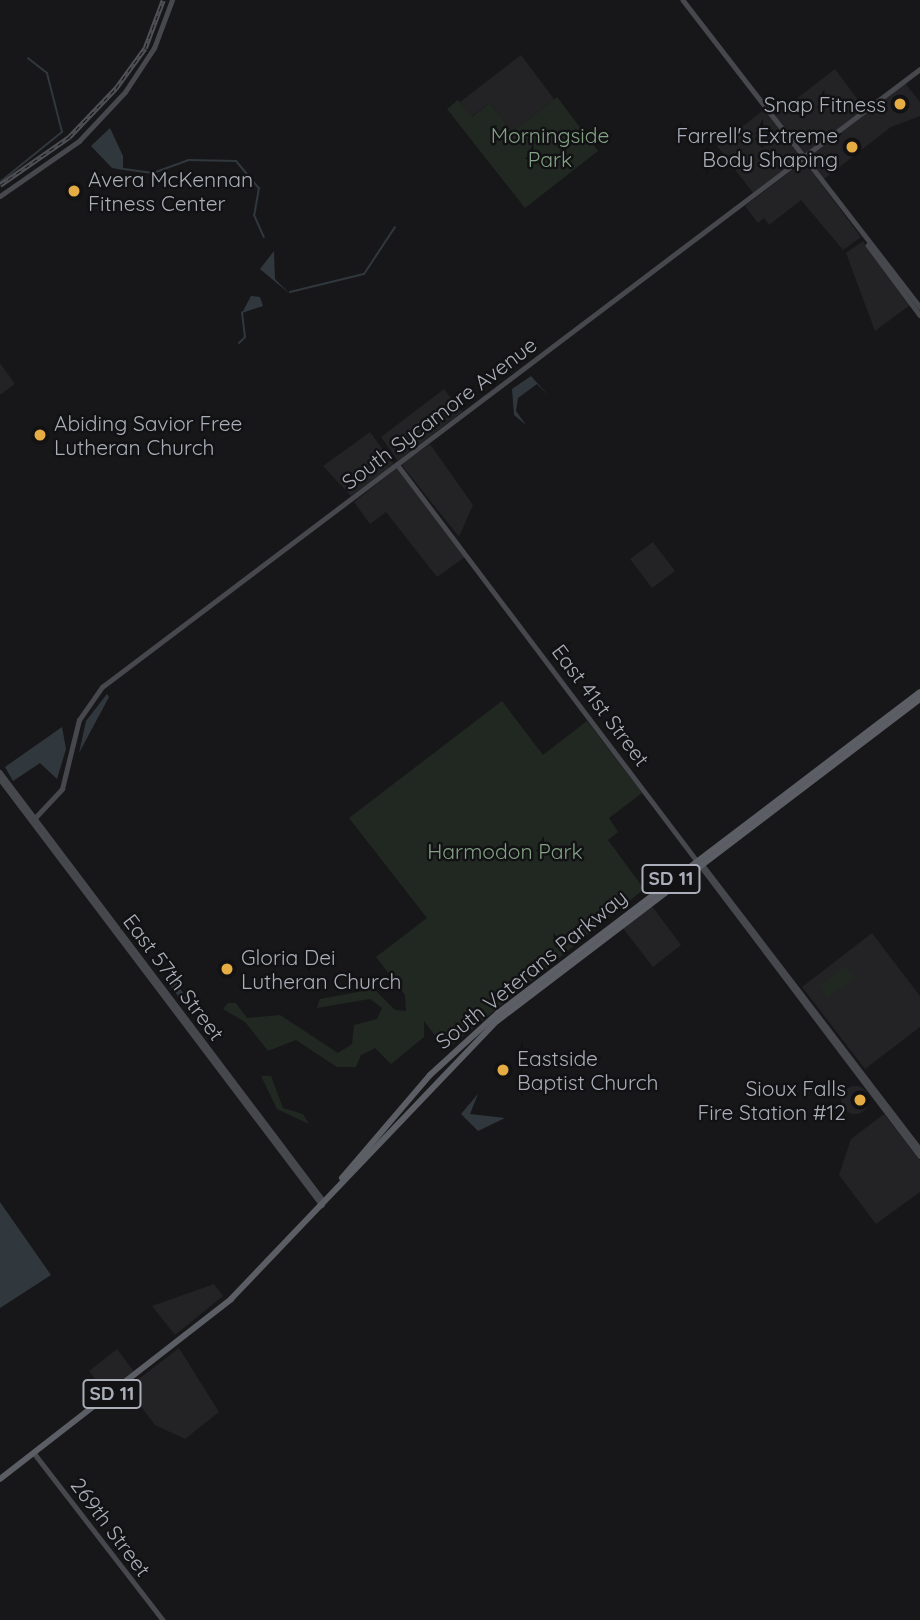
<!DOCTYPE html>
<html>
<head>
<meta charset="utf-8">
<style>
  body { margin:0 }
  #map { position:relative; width:920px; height:1620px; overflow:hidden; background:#171719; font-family:Quicksand,sans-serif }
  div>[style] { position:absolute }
  .built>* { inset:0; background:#232326 }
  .round { border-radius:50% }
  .green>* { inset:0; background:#212822 }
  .water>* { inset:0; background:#30383e }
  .stream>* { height:2px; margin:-1px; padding:0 1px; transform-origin:1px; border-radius:1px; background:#30383e }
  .secondary>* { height:4.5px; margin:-2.25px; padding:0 2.25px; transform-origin:2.25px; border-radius:2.25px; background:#46484d }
  .trunk>* { height:6px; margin:-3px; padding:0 3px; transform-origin:3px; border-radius:3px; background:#5c5e65 }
  .rail>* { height:4.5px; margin-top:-2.25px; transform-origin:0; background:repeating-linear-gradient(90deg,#121214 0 5px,#4f5156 0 10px); box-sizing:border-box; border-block:2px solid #4f5156 }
  .dots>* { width:19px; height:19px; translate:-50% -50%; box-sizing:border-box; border:4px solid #121214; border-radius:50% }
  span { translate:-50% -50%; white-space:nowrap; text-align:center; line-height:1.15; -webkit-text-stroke:5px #121214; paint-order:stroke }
  .shield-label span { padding:2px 5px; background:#121214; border:2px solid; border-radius:5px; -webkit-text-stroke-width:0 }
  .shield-label { font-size:19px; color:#aaaeb8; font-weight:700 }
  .poi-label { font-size:21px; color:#aaaeb8 }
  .right { translate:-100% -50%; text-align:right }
  .left { translate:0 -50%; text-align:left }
  .park-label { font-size:21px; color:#83a184 }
  .street-label { font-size:21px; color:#aaaeb8 }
</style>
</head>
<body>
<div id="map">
  <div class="built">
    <i style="clip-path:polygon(521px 55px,554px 99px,512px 132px,490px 103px,471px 117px,460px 102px)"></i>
    <i style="clip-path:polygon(835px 69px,865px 109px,804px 155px,774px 116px)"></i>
    <i style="clip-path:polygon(905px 83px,920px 102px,920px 116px,891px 127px,824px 179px,807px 157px)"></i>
    <i style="clip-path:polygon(765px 109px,801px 157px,753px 193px,717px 146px)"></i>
    <i style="clip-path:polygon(804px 161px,861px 237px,843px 250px,801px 200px,769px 225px,764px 218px,758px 223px,745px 206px)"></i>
    <i style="clip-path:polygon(863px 241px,910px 305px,875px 331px,846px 253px)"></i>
    <i style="clip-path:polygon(0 363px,15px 384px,0 395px)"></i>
    <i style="clip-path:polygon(444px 389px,462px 412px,398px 461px,381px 437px)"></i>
    <i style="clip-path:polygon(370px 432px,394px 465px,351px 496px,323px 466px)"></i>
    <i style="clip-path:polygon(430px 444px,473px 505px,459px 537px,401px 464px)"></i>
    <i style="clip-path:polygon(397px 468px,465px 557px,437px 577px,386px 512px,370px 524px,354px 502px)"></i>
    <i style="clip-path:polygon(653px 542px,675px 571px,652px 588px,630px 559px)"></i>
    <i style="clip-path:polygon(651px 905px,681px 945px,653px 967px,622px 927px)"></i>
    <i style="clip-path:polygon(872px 933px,920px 996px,920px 1027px,865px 1069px,802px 987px)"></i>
    <i class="round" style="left:841px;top:1086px;width:28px;height:28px"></i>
    <i style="clip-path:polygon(884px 1114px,920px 1161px,920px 1192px,876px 1224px,839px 1175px,851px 1139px)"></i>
    <i style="clip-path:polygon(214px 1284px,223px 1296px,175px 1335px,152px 1306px)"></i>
    <i style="clip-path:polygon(179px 1348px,219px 1412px,185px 1439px,155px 1425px,127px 1388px)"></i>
    <i style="clip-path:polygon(117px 1349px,135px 1373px,107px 1395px,89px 1371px)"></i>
  </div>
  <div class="green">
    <i style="clip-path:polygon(557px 97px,598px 151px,525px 208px,447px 109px,458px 100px,472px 117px,490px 103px,512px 132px)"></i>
    <i style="clip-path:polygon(502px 701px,543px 755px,587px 721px,642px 793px,609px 818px,618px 832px,608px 840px,644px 889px,446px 1050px,424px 1021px,424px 1037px,391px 1064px,375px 1048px,361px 1055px,356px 1067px,337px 1067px,296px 1040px,268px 1051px,245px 1022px,223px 1009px,228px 1003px,236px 1003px,247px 1018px,280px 1015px,338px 1053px,352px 1044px,354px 1025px,377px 1019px,382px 1008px,370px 999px,317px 1008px,320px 999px,374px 989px,395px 1010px,406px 1011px,405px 995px,376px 957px,427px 918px,349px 818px)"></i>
    <i style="clip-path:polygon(846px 965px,855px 978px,828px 998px,819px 986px)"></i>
    <i style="clip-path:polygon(261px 1076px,271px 1076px,283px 1108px,303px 1114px,309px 1124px,277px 1109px)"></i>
  </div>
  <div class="water">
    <i style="clip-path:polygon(110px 128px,123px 156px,123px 170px,112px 168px,91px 146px)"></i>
    <i style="clip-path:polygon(274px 251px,275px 279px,290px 294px,260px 269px)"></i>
    <i style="clip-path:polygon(251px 296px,260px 297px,263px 306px,242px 313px)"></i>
    <i style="clip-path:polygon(531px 376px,548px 395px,537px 384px,518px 398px,516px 411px,526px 425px,514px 415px,512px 389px)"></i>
    <i style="clip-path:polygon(107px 694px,109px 697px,79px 753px,86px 721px)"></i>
    <i style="clip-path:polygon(62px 727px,66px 749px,57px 779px,40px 763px,13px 781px,5px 767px)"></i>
    <i style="clip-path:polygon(172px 975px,192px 1008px,190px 1012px,166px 980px)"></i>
    <i style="clip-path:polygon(478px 1094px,470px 1114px,505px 1118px,478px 1131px,461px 1114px)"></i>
    <i style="clip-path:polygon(0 1202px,51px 1275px,0 1308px)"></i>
  </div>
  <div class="stream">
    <i style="left:124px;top:169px;width:29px;rotate:8deg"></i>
    <i style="left:153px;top:173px;width:38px;rotate:-20deg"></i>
    <i style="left:189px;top:160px;width:47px;rotate:1.2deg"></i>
    <i style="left:236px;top:161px;width:35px;rotate:50deg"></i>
    <i style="left:259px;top:188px;width:27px;rotate:100deg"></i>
    <i style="left:254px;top:215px;width:24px;rotate:66deg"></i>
    <i style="left:0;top:182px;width:80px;rotate:-38.9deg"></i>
    <i style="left:62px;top:132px;width:61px;rotate:-104.3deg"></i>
    <i style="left:47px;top:73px;width:24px;rotate:-142deg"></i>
    <i style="left:290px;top:292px;width:76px;rotate:-13.7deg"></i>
    <i style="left:364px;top:274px;width:56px;rotate:-56.6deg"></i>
    <i style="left:239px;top:343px;width:8px;rotate:-45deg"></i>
    <i style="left:245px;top:337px;width:25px;rotate:-97deg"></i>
  </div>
  <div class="secondary">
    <i style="left:683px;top:0;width:388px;rotate:52.3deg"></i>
    <i style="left:0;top:196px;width:96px;rotate:-34.8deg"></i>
    <i style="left:79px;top:141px;width:67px;rotate:-46.8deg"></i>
    <i style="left:125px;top:92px;width:53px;rotate:-56.6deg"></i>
    <i style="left:154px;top:48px;width:51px;rotate:-69.4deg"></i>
    <i style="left:868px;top:245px;width:87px;rotate:53.4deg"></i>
    <i style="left:397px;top:464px;width:867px;rotate:52.92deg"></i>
    <i style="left:0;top:772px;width:536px;rotate:52.96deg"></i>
    <i style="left:0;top:779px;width:534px;rotate:52.92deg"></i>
    <i style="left:32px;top:821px;width:44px;rotate:-46.8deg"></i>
    <i style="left:62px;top:789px;width:71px;rotate:-76.2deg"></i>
    <i style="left:79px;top:720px;width:40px;rotate:-55.1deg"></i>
    <i style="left:102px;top:687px;width:1025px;rotate:-37.07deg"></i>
    <i style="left:702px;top:864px;width:359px;rotate:52.6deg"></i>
    <i style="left:34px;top:1453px;width:211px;rotate:52.3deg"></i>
  </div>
  <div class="trunk">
    <i style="left:342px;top:1178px;width:135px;rotate:-49.5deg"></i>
    <i style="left:430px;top:1075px;width:92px;rotate:-42.4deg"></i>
    <i style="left:498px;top:1013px;width:530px;rotate:-37.26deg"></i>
    <i style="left:0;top:1479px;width:293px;rotate:-37.9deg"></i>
    <i style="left:231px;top:1299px;width:385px;rotate:-46.3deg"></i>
    <i style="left:497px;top:1021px;width:532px;rotate:-37.28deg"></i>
  </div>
  <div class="rail">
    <i style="left:0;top:185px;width:84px;rotate:-34.8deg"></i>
    <i style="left:69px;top:137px;width:68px;rotate:-46.2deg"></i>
    <i style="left:116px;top:88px;width:49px;rotate:-54.1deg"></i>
    <i style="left:145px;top:48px;width:51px;rotate:-69.4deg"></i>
  </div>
  <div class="dots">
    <i style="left:900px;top:104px;background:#e5ac43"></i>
    <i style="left:852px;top:147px;background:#e5ac43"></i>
    <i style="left:74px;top:191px;background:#e5ac43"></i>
    <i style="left:40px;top:435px;background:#e5ac43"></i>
    <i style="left:227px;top:969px;background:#e5ac43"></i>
    <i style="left:503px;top:1070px;background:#e5ac43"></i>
    <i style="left:860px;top:1100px;background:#e5ac43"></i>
  </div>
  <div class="shield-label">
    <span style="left:671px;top:879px">SD 11</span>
    <span style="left:112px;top:1394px">SD 11</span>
  </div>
  <div class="poi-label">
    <span class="right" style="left:886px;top:104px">Snap Fitness</span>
    <span class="right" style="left:838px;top:147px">Farrell's Extreme<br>Body Shaping</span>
    <span class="left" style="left:88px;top:191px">Avera McKennan<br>Fitness Center</span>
    <span class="left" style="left:54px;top:435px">Abiding Savior Free<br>Lutheran Church</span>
    <span class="left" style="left:241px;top:969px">Gloria Dei<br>Lutheran Church</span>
    <span class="left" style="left:517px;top:1070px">Eastside<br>Baptist Church</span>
    <span class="right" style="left:846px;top:1100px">Sioux Falls<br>Fire Station #12</span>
  </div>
  <div class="park-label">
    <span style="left:550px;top:147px">Morningside<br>Park</span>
    <span style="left:505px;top:851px">Harmodon Park</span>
  </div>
  <div class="street-label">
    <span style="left:439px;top:413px;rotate:-37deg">South Sycamore Avenue</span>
    <span style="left:601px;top:705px;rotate:53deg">East 41st Street</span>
    <span style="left:531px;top:969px;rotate:-39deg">South Veterans Parkway</span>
    <span style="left:174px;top:977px;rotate:53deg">East 57th Street</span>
    <span style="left:111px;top:1527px;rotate:53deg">269th Street</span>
  </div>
</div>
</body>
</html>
